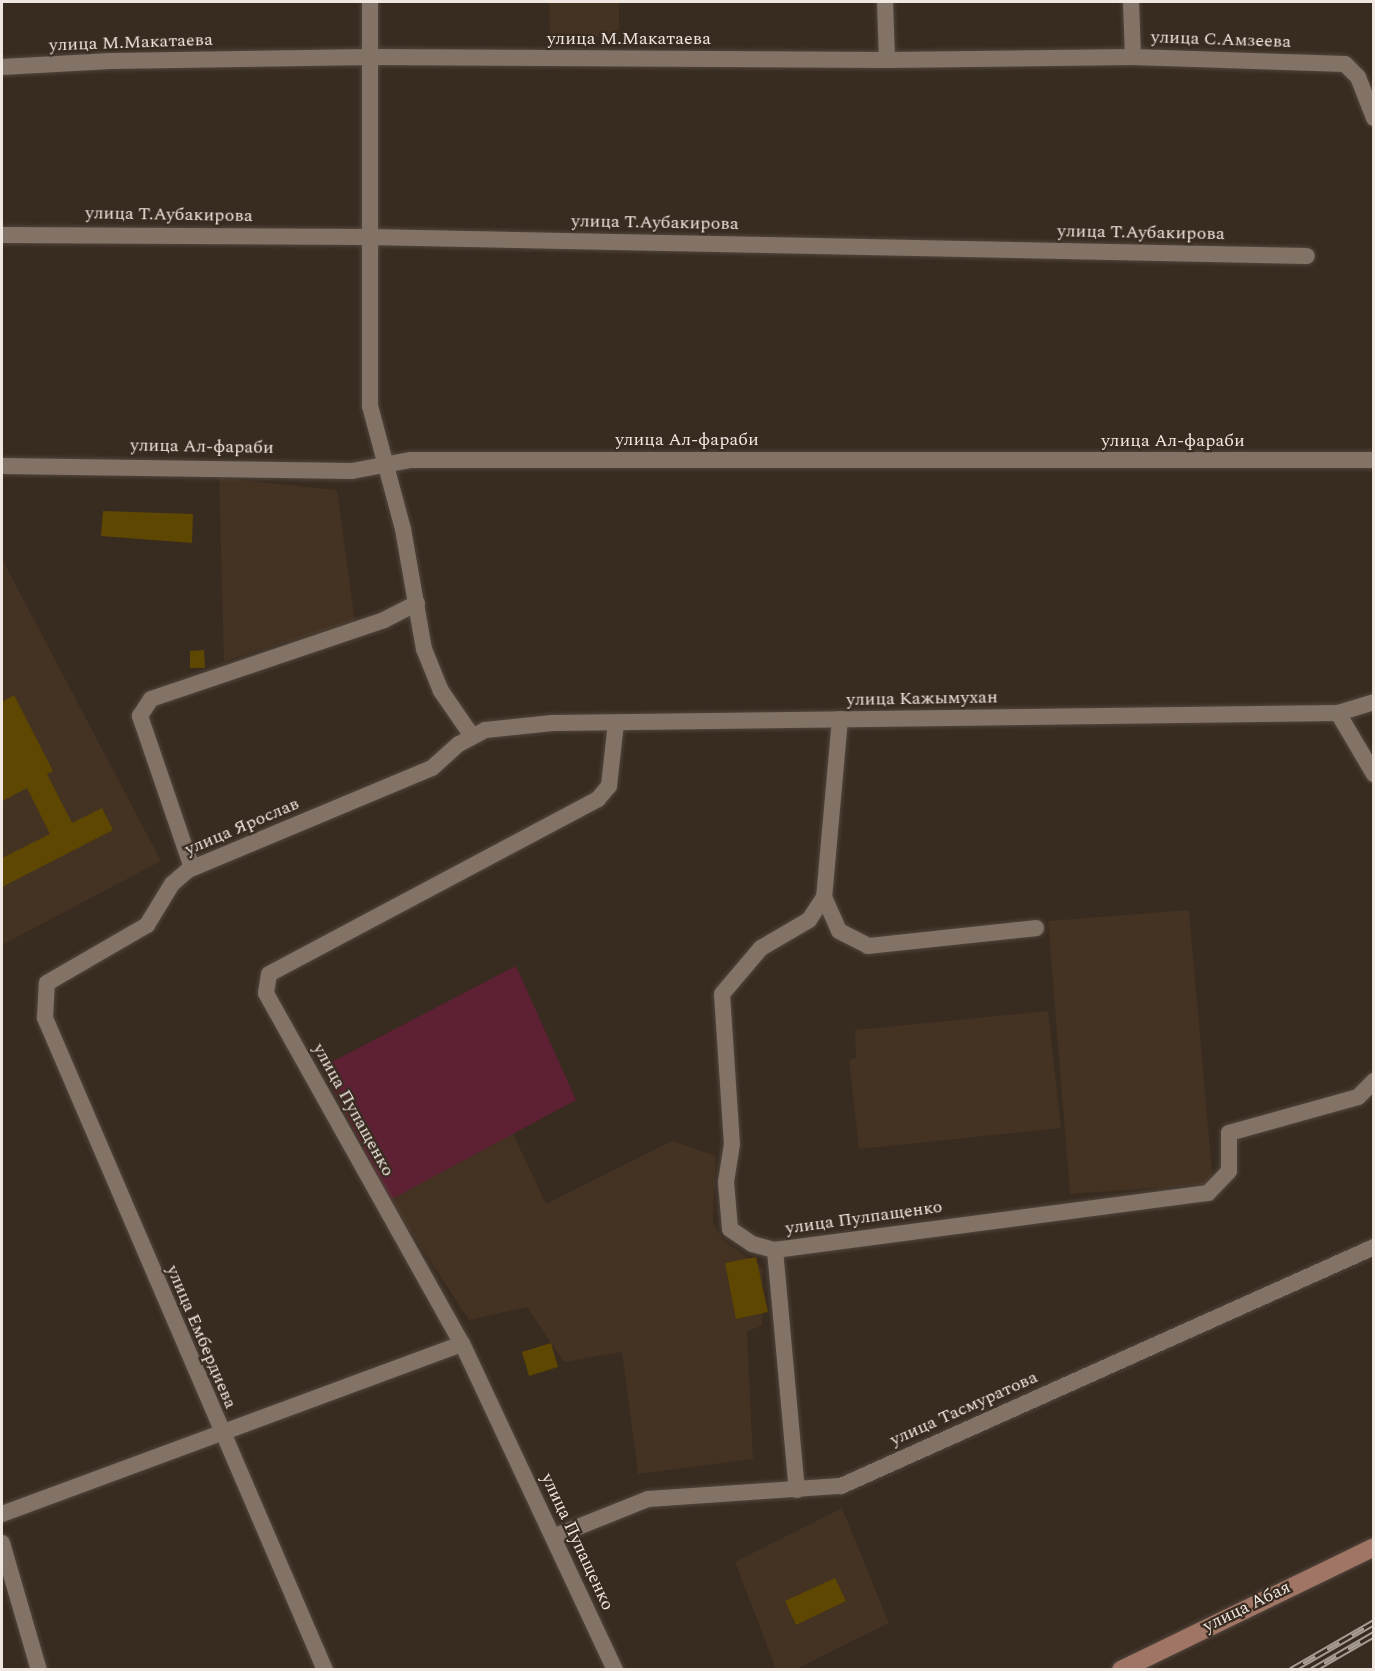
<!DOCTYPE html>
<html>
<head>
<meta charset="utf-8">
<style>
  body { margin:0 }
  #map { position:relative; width:1375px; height:1671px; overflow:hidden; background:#382b20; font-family:Spectral,serif }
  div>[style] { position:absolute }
  .built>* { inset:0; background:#443222 }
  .green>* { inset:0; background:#5e2133 }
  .building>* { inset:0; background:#5e4700 }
  .roads { filter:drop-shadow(0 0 2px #51463d) drop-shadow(0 0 2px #51463d) }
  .minor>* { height:16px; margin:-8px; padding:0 8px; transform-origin:8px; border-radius:8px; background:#827366 }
  .secondary>* { height:18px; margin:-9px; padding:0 9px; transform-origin:9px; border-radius:9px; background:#a07565 }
  .rail>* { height:7px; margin-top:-3.5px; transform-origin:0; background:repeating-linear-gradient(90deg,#382b20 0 14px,#a69c94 0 28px); box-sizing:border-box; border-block:2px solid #a69c94 }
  span { translate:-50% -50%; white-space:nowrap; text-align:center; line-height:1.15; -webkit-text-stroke:4.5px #382b20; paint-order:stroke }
  .street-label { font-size:18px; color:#f0e7e1 }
  .frame { position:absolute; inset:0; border:3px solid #f0e7e1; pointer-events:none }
</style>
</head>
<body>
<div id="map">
  <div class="built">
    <i style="clip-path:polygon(549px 2px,619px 2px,619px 36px,550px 37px)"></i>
    <i style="clip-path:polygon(219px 478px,337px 490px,355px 621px,224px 661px)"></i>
    <i style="clip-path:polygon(2px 559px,161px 861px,2px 945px)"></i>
    <i style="clip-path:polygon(1189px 910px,1213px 1184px,1070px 1194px,1048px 921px)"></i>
    <i style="clip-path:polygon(1048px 1011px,1061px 1128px,859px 1149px,849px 1060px,856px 1058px,855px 1030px)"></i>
    <i style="clip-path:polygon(513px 1134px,546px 1204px,672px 1141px,716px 1156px,713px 1223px,724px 1241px,763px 1268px,762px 1326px,747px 1331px,753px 1459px,638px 1474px,622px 1352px,564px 1362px,527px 1307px,469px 1320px,390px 1200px)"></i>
    <i style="clip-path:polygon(842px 1508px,889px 1623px,796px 1669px,776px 1669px,735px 1562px)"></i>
  </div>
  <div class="green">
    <i style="clip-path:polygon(516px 966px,576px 1100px,390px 1200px,322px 1067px)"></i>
  </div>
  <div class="building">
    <i style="clip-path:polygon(103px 511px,193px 514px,192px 543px,101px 536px)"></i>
    <i style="clip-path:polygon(204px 650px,205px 668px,190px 668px,190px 651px)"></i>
    <i style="clip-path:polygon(14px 695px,53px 771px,47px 774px,72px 823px,102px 808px,113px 830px,2px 887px,2px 858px,50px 834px,27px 788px,2px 801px,2px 702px)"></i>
    <i style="clip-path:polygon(756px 1257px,768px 1312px,736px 1319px,725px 1263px)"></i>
    <i style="clip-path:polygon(551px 1343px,558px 1367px,529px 1376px,522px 1352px)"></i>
    <i style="clip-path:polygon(835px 1578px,846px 1601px,796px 1625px,785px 1601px)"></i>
  </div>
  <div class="roads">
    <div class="minor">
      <i style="left:370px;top:2px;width:404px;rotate:90deg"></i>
      <i style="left:370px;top:406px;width:127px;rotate:75deg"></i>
      <i style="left:403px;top:529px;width:122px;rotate:80.1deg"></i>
      <i style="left:424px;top:649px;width:45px;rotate:68deg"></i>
      <i style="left:441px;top:691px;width:55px;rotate:55.4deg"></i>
      <i style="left:885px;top:2px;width:58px;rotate:88deg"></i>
      <i style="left:1131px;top:2px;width:55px;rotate:87.9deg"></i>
      <i style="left:1133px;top:57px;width:212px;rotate:1.9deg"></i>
      <i style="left:1345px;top:64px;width:18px;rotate:45deg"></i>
      <i style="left:1358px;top:77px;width:44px;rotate:68.7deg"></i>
      <i style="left:2px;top:67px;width:109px;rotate:-3.2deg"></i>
      <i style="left:111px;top:61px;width:259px;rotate:-0.9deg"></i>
      <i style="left:370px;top:57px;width:517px;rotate:0.33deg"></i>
      <i style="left:887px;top:60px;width:246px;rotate:-0.7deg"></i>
      <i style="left:2px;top:235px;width:367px;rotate:0.3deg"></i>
      <i style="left:369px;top:237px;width:938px;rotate:1.16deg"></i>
      <i style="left:2px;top:466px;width:350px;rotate:0.8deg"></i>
      <i style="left:352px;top:471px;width:60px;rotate:-10.6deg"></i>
      <i style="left:411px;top:460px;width:963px"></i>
      <i style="left:1338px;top:713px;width:71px;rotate:59.5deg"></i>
      <i style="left:840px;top:719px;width:179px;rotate:95.1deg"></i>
      <i style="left:824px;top:897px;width:27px;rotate:123deg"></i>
      <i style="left:809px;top:920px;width:56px;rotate:149.7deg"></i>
      <i style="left:761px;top:948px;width:60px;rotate:130.3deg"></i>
      <i style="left:722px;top:994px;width:150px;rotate:86.2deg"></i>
      <i style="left:732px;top:1144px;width:38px;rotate:99deg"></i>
      <i style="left:726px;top:1182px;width:47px;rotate:85.1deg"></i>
      <i style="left:730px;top:1229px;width:27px;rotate:34deg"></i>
      <i style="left:752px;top:1244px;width:24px;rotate:15deg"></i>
      <i style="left:775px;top:1250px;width:437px;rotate:-7.5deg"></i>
      <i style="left:1208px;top:1193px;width:30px;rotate:-46deg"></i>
      <i style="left:1229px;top:1171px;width:38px;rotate:-90deg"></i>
      <i style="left:1229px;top:1133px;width:134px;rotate:-15.6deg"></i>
      <i style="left:1358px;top:1097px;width:23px;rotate:-45deg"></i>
      <i style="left:192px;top:868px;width:161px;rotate:-108.9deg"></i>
      <i style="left:140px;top:716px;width:20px;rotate:-57deg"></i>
      <i style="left:151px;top:699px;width:246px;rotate:-18.7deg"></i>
      <i style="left:384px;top:620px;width:37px;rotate:-27deg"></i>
      <i style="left:824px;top:897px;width:37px;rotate:66deg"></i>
      <i style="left:839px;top:931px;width:33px;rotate:27deg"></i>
      <i style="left:868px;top:946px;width:169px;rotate:-6.1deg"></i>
      <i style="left:775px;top:1250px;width:241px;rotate:84.8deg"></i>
      <i style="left:2px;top:1514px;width:490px;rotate:-20.3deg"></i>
      <i style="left:553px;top:1537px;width:102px;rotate:-21.8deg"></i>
      <i style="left:648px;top:1499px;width:193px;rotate:-3.9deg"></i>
      <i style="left:841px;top:1486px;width:584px;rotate:-24.15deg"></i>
      <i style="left:2px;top:1543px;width:132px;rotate:73.8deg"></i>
      <i style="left:325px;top:1670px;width:710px;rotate:-113.24deg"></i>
      <i style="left:45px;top:1018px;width:35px;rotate:-87deg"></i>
      <i style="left:47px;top:983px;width:116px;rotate:-30.1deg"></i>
      <i style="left:147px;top:925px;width:48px;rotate:-58.6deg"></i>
      <i style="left:172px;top:884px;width:21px;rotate:-41deg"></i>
      <i style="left:188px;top:870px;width:264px;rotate:-22.7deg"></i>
      <i style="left:432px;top:768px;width:36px;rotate:-42deg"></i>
      <i style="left:459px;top:744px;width:30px;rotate:-28deg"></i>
      <i style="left:485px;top:730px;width:68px;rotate:-5.9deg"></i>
      <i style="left:553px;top:723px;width:785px;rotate:-0.73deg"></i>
      <i style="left:1338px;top:713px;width:38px;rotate:-17deg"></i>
      <i style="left:615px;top:1670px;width:360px;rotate:-115.1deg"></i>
      <i style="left:462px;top:1344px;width:402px;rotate:-119.2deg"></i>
      <i style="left:266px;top:993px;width:19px;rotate:-81deg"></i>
      <i style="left:269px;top:974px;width:373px;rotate:-28deg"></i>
      <i style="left:598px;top:799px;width:17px;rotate:-50deg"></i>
      <i style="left:609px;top:786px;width:63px;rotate:-83.7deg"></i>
    </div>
    <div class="secondary">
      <i style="left:1121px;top:1670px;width:281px;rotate:-25.9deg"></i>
    </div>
  </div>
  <div class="rail">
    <i style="left:1291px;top:1670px;width:96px;rotate:-30deg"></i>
    <i style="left:1312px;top:1670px;width:72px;rotate:-30.1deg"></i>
  </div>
  <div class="street-label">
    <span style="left:629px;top:39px">улица М.Макатаева</span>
    <span style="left:1221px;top:40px;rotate:2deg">улица С.Амзеева</span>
    <span style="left:131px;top:43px;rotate:-2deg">улица М.Макатаева</span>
    <span style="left:169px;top:215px;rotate:1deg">улица Т.Аубакирова</span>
    <span style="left:655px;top:223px;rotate:1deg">улица Т.Аубакирова</span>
    <span style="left:1141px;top:233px;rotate:1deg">улица Т.Аубакирова</span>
    <span style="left:687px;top:440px">улица Ал-фараби</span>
    <span style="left:1173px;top:441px">улица Ал-фараби</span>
    <span style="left:202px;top:447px;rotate:1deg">улица Ал-фараби</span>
    <span style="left:922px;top:699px;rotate:-1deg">улица Кажымухан</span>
    <span style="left:242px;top:827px;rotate:-23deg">улица Ярослав</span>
    <span style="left:353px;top:1110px;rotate:61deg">улица Пупащенко</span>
    <span style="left:864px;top:1218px;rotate:-8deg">улица Пулпащенко</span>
    <span style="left:201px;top:1337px;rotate:67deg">улица Ембердиева</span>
    <span style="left:964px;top:1409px;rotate:-24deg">улица Тасмуратова</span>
    <span style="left:577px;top:1542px;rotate:65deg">улица Пупащенко</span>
    <span style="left:1247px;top:1607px;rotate:-26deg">улица Абая</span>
  </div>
  <div class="frame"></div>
</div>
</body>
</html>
